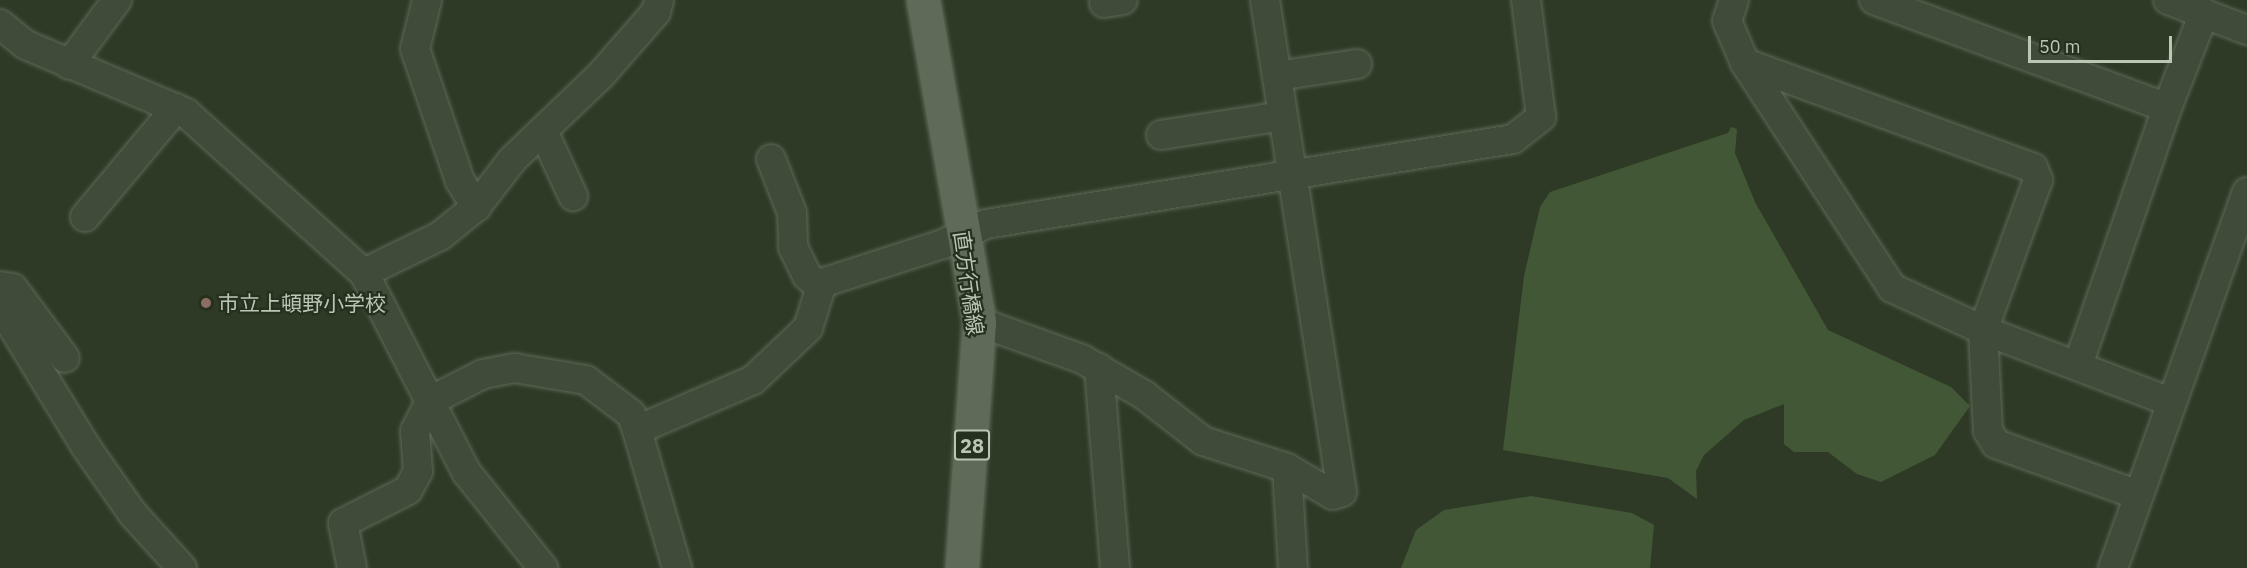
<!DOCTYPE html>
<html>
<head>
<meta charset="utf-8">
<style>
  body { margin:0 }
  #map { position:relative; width:2247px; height:568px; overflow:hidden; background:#2e3a26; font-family:"IBM Plex Sans","Noto Sans JP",sans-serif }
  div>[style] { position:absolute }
  .water>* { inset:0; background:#425735 }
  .roads { filter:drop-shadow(0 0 2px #5e6958) drop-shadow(0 0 2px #5e6958) }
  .minor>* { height:28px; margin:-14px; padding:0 14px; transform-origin:14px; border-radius:14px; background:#404b3a }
  .major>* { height:33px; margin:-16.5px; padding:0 16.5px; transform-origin:16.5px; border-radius:16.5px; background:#5f6a58 }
  .dots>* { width:16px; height:16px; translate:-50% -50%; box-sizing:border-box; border:3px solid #25301f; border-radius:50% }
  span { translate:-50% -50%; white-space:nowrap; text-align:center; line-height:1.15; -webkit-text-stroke:4.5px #25301f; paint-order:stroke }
  .shield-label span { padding:2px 4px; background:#25301f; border:2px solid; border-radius:4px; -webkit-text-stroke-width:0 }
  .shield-label { font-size:20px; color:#bbc6b5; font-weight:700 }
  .street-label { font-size:21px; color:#bbc6b5 }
  .poi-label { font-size:21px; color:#bbc6b5 }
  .left { translate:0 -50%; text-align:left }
  .scale { position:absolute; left:2028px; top:36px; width:144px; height:27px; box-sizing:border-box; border:3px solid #bbc6b5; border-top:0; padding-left:8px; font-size:18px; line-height:21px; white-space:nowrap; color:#bbc6b5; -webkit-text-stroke:4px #25301f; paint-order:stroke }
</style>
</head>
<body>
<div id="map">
  <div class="water">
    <i style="clip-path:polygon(1731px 127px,1737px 129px,1735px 153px,1755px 202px,1828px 330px,1951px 387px,1970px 406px,1935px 455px,1881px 482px,1857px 474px,1828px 452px,1794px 452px,1784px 444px,1784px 404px,1744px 420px,1704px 455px,1696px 471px,1697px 499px,1668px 478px,1503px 450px,1524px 276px,1540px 207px,1550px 192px,1728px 133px)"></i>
    <i style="clip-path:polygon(1531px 496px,1632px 513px,1654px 525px,1650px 568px,1401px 568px,1416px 530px,1444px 510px)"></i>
  </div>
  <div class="roads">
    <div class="minor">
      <i style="left:427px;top:0;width:50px;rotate:103.8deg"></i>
      <i style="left:415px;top:49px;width:139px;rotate:71.2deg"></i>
      <i style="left:460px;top:181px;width:31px;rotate:58deg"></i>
      <i style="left:1734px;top:0;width:22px;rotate:108deg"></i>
      <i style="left:1727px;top:21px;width:46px;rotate:66.8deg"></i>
      <i style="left:1745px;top:63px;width:269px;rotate:56.8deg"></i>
      <i style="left:1892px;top:288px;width:100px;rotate:24.8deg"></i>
      <i style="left:1983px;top:330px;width:201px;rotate:21deg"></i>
      <i style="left:1874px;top:0;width:312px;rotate:20.2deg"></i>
      <i style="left:2167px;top:108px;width:272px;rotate:109.1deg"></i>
      <i style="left:2168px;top:0;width:85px;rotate:20.8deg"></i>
      <i style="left:1104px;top:3px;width:19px;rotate:-9deg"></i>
      <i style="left:0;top:24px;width:33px;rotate:39deg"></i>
      <i style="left:26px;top:45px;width:174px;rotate:23deg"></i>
      <i style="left:186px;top:113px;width:239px;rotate:42deg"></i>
      <i style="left:364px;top:273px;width:225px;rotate:62.8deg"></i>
      <i style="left:467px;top:473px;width:122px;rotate:51.3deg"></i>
      <i style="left:1745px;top:63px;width:307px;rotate:20deg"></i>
      <i style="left:2033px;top:168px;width:13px;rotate:67deg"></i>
      <i style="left:2038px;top:180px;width:160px;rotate:110.1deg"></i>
      <i style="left:1983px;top:330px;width:101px;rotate:87.2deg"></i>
      <i style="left:1988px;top:431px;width:15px;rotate:58deg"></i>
      <i style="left:1996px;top:444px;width:149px;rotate:19.7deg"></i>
      <i style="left:69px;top:65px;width:81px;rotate:-53.6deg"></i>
      <i style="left:1277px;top:76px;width:81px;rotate:-8.5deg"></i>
      <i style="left:2167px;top:108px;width:102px;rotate:-68.7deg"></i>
      <i style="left:543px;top:131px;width:72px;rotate:65.2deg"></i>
      <i style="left:1161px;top:135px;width:123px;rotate:-8.9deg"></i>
      <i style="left:771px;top:159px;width:58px;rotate:68.7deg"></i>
      <i style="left:792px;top:213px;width:34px;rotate:88deg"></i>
      <i style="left:793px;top:247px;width:32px;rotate:64deg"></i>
      <i style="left:807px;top:276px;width:18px;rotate:38deg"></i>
      <i style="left:85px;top:217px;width:142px;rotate:-50.1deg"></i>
      <i style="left:364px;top:273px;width:85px;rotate:-26deg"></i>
      <i style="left:440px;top:236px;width:46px;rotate:-38.9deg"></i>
      <i style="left:476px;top:207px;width:59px;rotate:-52.5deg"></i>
      <i style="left:512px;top:160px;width:122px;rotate:-43.7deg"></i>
      <i style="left:600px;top:76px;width:85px;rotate:-48.8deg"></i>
      <i style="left:656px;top:12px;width:12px;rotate:-76deg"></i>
      <i style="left:0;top:286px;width:13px;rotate:9deg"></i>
      <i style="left:13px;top:288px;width:87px;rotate:53.4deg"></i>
      <i style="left:0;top:306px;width:165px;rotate:58.6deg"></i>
      <i style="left:86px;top:447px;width:82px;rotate:55deg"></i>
      <i style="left:133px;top:514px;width:73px;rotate:47.8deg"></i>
      <i style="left:979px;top:322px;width:109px;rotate:19.8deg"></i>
      <i style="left:1082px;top:359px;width:72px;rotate:30.1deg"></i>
      <i style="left:1144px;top:395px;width:75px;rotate:37.9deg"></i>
      <i style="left:1203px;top:441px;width:88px;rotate:17.8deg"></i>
      <i style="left:1287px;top:468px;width:53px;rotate:30.4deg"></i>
      <i style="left:1333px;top:495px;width:9px;rotate:-18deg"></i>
      <i style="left:1342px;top:492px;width:498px;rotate:-98.9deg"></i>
      <i style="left:1099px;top:368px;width:201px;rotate:85.4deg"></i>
      <i style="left:637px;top:430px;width:144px;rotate:73.8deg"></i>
      <i style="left:1287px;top:468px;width:100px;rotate:86.6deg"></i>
      <i style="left:352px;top:568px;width:46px;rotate:-101.3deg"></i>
      <i style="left:343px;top:523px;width:73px;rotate:-26.9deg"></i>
      <i style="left:408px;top:490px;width:21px;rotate:-62deg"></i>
      <i style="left:418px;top:471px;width:40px;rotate:-94.3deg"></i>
      <i style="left:415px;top:431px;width:34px;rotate:-63deg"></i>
      <i style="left:430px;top:401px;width:59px;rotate:-27deg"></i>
      <i style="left:483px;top:374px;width:32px;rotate:-11deg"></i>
      <i style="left:514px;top:368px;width:73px;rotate:9.5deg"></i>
      <i style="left:586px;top:380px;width:56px;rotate:37.1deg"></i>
      <i style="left:631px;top:414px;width:17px;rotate:69deg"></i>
      <i style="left:637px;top:430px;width:126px;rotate:-23.3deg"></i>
      <i style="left:753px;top:380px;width:76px;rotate:-43.4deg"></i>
      <i style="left:808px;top:328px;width:47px;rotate:-72.7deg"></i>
      <i style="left:822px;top:283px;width:127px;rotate:-17.9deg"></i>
      <i style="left:943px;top:244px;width:47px;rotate:-24.9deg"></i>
      <i style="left:986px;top:224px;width:534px;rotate:-9.16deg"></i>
      <i style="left:1513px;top:139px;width:36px;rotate:-38deg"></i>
      <i style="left:1541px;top:117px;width:118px;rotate:-97.3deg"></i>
      <i style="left:2113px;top:568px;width:399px;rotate:-70.4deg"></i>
    </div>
    <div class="major">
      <i style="left:923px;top:0;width:327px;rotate:80.1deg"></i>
      <i style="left:979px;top:322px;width:247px;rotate:94deg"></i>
    </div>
  </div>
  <div class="dots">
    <i style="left:206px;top:303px;background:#8d6e63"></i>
  </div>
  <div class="shield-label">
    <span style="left:972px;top:445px">28</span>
  </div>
  <div class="street-label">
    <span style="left:969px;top:283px;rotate:82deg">直方行橋線</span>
  </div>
  <div class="poi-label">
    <span class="left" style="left:218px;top:303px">市立上頓野小学校</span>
  </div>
  <div class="scale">50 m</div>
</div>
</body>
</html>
